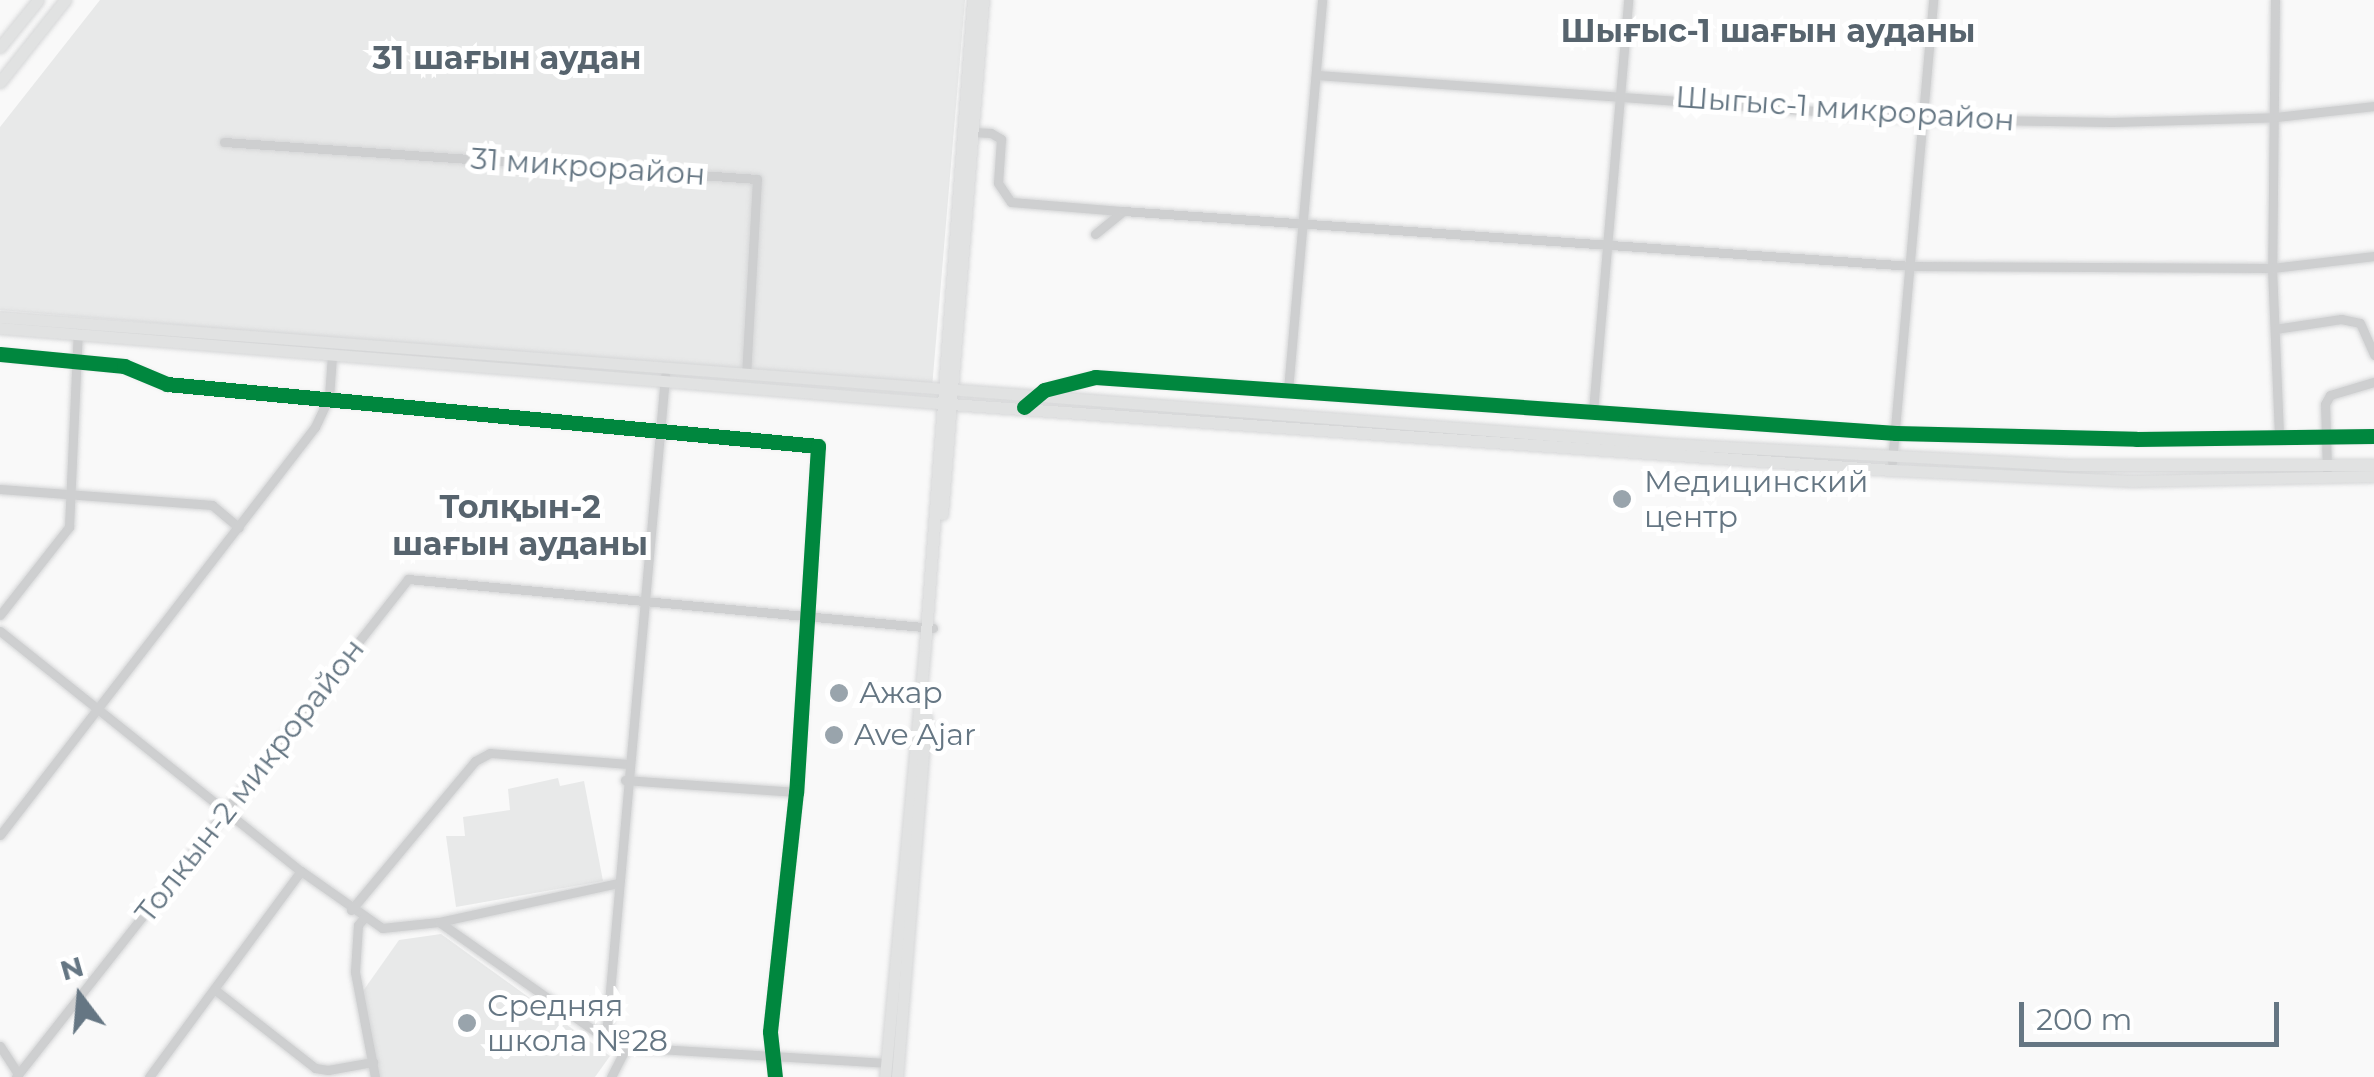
<!DOCTYPE html>
<html>
<head>
<meta charset="utf-8">
<style>
  body { margin:0 }
  #map { position:relative; width:2374px; height:1077px; overflow:hidden; background:#f9f9f9; font-family:Montserrat,sans-serif }
  div>[style] { position:absolute }
  .built>* { inset:0; background:#e8e9e9 }
  .roads { filter:drop-shadow(0 0 2px #d5d6d7) drop-shadow(0 0 2px #d5d6d7) }
  .minor>* { height:9px; margin:-4.5px; padding:0 4.5px; transform-origin:4.5px; border-radius:4.5px; background:#cecfd0 }
  .secondary>* { height:11px; margin:-5.5px; padding:0 5.5px; transform-origin:5.5px; border-radius:5.5px; background:#e1e2e2 }
  .cycleway>* { height:15px; margin:-7.5px; padding:0 7.5px; transform-origin:7.5px; border-radius:7.5px; background:#00873e }
  .dots>* { width:28px; height:28px; translate:-50% -50%; box-sizing:border-box; border:5px solid #fff; border-radius:50% }
  span { translate:-50% -50%; white-space:nowrap; text-align:center; line-height:1.15; -webkit-text-stroke:10px #fff; paint-order:stroke }
  .street-label { font-size:30px; color:#657683 }
  .poi-label { font-size:30px; color:#657683 }
  .left { translate:0 -50%; text-align:left }
  .neighbourhood-label { font-size:32px; color:#57646e; font-weight:700 }
  .north { position:absolute; left:30px; top:947px; width:100px; height:100px; -webkit-text-stroke:8px #fff; paint-order:stroke; rotate:344deg; font-size:28px; font-weight:700; line-height:40px; text-align:center; color:#657683 }
  .north::after { content:''; display:block; margin:auto; width:35px; height:45px; background:#657683; clip-path:polygon(50% 0,100% 100%,50% 72%,0 100%) }
  .scale { position:absolute; left:2019px; top:1002px; width:260px; height:45px; box-sizing:border-box; border:5px solid #657683; border-top:0; padding-left:12px; font-size:30px; line-height:35px; white-space:nowrap; color:#657683; -webkit-text-stroke:8px #fff; paint-order:stroke }
</style>
</head>
<body>
<div id="map">
  <div class="built">
    <i style="clip-path:polygon(100px 0,965px 0,932px 388px,0 310px,0 127px)"></i>
    <i style="clip-path:polygon(558px 778px,560px 786px,584px 781px,603px 881px,456px 907px,446px 836px,465px 836px,463px 817px,510px 810px,508px 789px)"></i>
    <i style="clip-path:polygon(441px 934px,610px 1056px,595px 1077px,379px 1077px,363px 991px,399px 940px)"></i>
  </div>
  <div class="roads">
    <div class="minor">
      <i style="left:2275px;top:0;width:268px;rotate:90.6deg"></i>
      <i style="left:2272px;top:268px;width:170px;rotate:87.6deg"></i>
      <i style="left:1317px;top:75px;width:611px;rotate:4.13deg"></i>
      <i style="left:1926px;top:119px;width:186px;rotate:0.9deg"></i>
      <i style="left:2112px;top:122px;width:164px;rotate:-1.7deg"></i>
      <i style="left:2276px;top:117px;width:99px;rotate:-6.4deg"></i>
      <i style="left:972px;top:132px;width:19px;rotate:3deg"></i>
      <i style="left:991px;top:133px;width:12px;rotate:31deg"></i>
      <i style="left:1001px;top:139px;width:44px;rotate:93.9deg"></i>
      <i style="left:998px;top:183px;width:23px;rotate:56deg"></i>
      <i style="left:1011px;top:202px;width:110px;rotate:4.7deg"></i>
      <i style="left:224px;top:142px;width:534px;rotate:3.97deg"></i>
      <i style="left:757px;top:179px;width:195px;rotate:93.2deg"></i>
      <i style="left:1095px;top:234px;width:36px;rotate:-39deg"></i>
      <i style="left:1123px;top:211px;width:791px;rotate:3.99deg"></i>
      <i style="left:1912px;top:266px;width:360px;rotate:0.3deg"></i>
      <i style="left:2272px;top:268px;width:103px;rotate:-6.7deg"></i>
      <i style="left:2275px;top:329px;width:67px;rotate:-8.6deg"></i>
      <i style="left:2341px;top:319px;width:19px;rotate:12deg"></i>
      <i style="left:2360px;top:323px;width:35px;rotate:66deg"></i>
      <i style="left:0;top:354px;width:125px;rotate:5.5deg"></i>
      <i style="left:124px;top:366px;width:47px;rotate:22.7deg"></i>
      <i style="left:167px;top:384px;width:654px;rotate:5.44deg"></i>
      <i style="left:818px;top:446px;width:347px;rotate:93.6deg"></i>
      <i style="left:796px;top:792px;width:241px;rotate:96.2deg"></i>
      <i style="left:770px;top:1032px;width:45px;rotate:83.7deg"></i>
      <i style="left:1288px;top:390px;width:391px;rotate:-85deg"></i>
      <i style="left:1024px;top:407px;width:26px;rotate:-40deg"></i>
      <i style="left:1044px;top:390px;width:53px;rotate:-14.3deg"></i>
      <i style="left:1095px;top:377px;width:803px;rotate:4deg"></i>
      <i style="left:1896px;top:433px;width:240px;rotate:1.4deg"></i>
      <i style="left:2136px;top:439px;width:238px;rotate:-0.7deg"></i>
      <i style="left:1593px;top:411px;width:412px;rotate:-85.1deg"></i>
      <i style="left:1892px;top:462px;width:464px;rotate:-84.9deg"></i>
      <i style="left:2327px;top:470px;width:66px;rotate:-91.7deg"></i>
      <i style="left:2325px;top:404px;width:10px;rotate:-61deg"></i>
      <i style="left:2330px;top:395px;width:46px;rotate:-16.5deg"></i>
      <i style="left:0;top:489px;width:213px;rotate:4.3deg"></i>
      <i style="left:212px;top:505px;width:35px;rotate:40deg"></i>
      <i style="left:0;top:615px;width:112px;rotate:-51.9deg"></i>
      <i style="left:69px;top:527px;width:195px;rotate:-87.4deg"></i>
      <i style="left:0;top:631px;width:385px;rotate:38.6deg"></i>
      <i style="left:301px;top:871px;width:99px;rotate:35.1deg"></i>
      <i style="left:382px;top:928px;width:57px;rotate:-6deg"></i>
      <i style="left:439px;top:922px;width:199px;rotate:35deg"></i>
      <i style="left:602px;top:1036px;width:26px;rotate:25deg"></i>
      <i style="left:626px;top:1047px;width:260px;rotate:3.5deg"></i>
      <i style="left:625px;top:780px;width:171px;rotate:4deg"></i>
      <i style="left:0;top:835px;width:515px;rotate:-52.33deg"></i>
      <i style="left:315px;top:427px;width:33px;rotate:-65deg"></i>
      <i style="left:329px;top:397px;width:42px;rotate:-85.9deg"></i>
      <i style="left:351px;top:910px;width:194px;rotate:-50.2deg"></i>
      <i style="left:475px;top:761px;width:17px;rotate:-28deg"></i>
      <i style="left:490px;top:753px;width:137px;rotate:4.6deg"></i>
      <i style="left:363px;top:919px;width:8px;rotate:130deg"></i>
      <i style="left:358px;top:925px;width:47px;rotate:93.7deg"></i>
      <i style="left:355px;top:972px;width:107px;rotate:79.2deg"></i>
      <i style="left:439px;top:922px;width:183px;rotate:-12.3deg"></i>
      <i style="left:214px;top:989px;width:128px;rotate:38deg"></i>
      <i style="left:315px;top:1068px;width:13px;rotate:9deg"></i>
      <i style="left:328px;top:1070px;width:46px;rotate:-10.1deg"></i>
      <i style="left:602px;top:1036px;width:12px;rotate:-66deg"></i>
      <i style="left:607px;top:1025px;width:652px;rotate:-84.89deg"></i>
      <i style="left:0;top:1046px;width:33px;rotate:57deg"></i>
      <i style="left:16px;top:1077px;width:634px;rotate:-51.79deg"></i>
      <i style="left:408px;top:579px;width:527px;rotate:5.33deg"></i>
      <i style="left:149px;top:1077px;width:256px;rotate:-53.6deg"></i>
      <i style="left:611px;top:1077px;width:34px;rotate:-63deg"></i>
    </div>
    <div class="secondary">
      <i style="left:0;top:47px;width:60px;rotate:-51deg"></i>
      <i style="left:0;top:82px;width:105px;rotate:-51.6deg"></i>
      <i style="left:0;top:317px;width:1674px;rotate:4.35deg"></i>
      <i style="left:1669px;top:444px;width:401px;rotate:3deg"></i>
      <i style="left:2069px;top:465px;width:305px"></i>
      <i style="left:0;top:328px;width:953px;rotate:4.57deg"></i>
      <i style="left:950px;top:404px;width:944px;rotate:4.01deg"></i>
      <i style="left:1892px;top:470px;width:240px;rotate:2.6deg"></i>
      <i style="left:2132px;top:481px;width:242px;rotate:-1.2deg"></i>
      <i style="left:942px;top:514px;width:516px;rotate:-85.44deg"></i>
      <i style="left:885px;top:1077px;width:433px;rotate:-84.7deg"></i>
      <i style="left:925px;top:646px;width:648px;rotate:-85.75deg"></i>
      <i style="left:897px;top:1077px;width:361px;rotate:-85.4deg"></i>
    </div>
  </div>
  <div class="cycleway">
    <i style="left:0;top:354px;width:125px;rotate:5.5deg"></i>
    <i style="left:124px;top:366px;width:47px;rotate:22.7deg"></i>
    <i style="left:167px;top:384px;width:654px;rotate:5.44deg"></i>
    <i style="left:818px;top:446px;width:347px;rotate:93.6deg"></i>
    <i style="left:796px;top:792px;width:241px;rotate:96.2deg"></i>
    <i style="left:770px;top:1032px;width:45px;rotate:83.7deg"></i>
    <i style="left:1024px;top:407px;width:26px;rotate:-40deg"></i>
    <i style="left:1044px;top:390px;width:53px;rotate:-14.3deg"></i>
    <i style="left:1095px;top:377px;width:803px;rotate:4deg"></i>
    <i style="left:1896px;top:433px;width:240px;rotate:1.4deg"></i>
    <i style="left:2136px;top:439px;width:238px;rotate:-0.7deg"></i>
  </div>
  <div class="dots">
    <i style="left:1622px;top:499px;background:#99a4ac"></i>
    <i style="left:839px;top:693px;background:#99a4ac"></i>
    <i style="left:834px;top:735px;background:#99a4ac"></i>
    <i style="left:467px;top:1023px;background:#99a4ac"></i>
  </div>
  <div class="street-label">
    <span style="left:1845px;top:109px;rotate:4deg">Шыгыс-1 микрорайон</span>
    <span style="left:588px;top:167px;rotate:4deg">31 микрорайон</span>
    <span style="left:250px;top:781px;rotate:-52deg">Толкын-2 микрорайон</span>
  </div>
  <div class="poi-label">
    <span class="left" style="left:1644px;top:499px">Медицинский<br>центр</span>
    <span class="left" style="left:859px;top:693px">Ажар</span>
    <span class="left" style="left:854px;top:735px">Ave Ajar</span>
    <span class="left" style="left:487px;top:1023px">Средняя<br>школа №28</span>
  </div>
  <div class="neighbourhood-label">
    <span style="left:1768px;top:31px">Шығыс-1 шағын ауданы</span>
    <span style="left:507px;top:58px">31 шағын аудан</span>
    <span style="left:520px;top:526px">Толқын-2<br>шағын ауданы</span>
  </div>
  <div class="north">N</div>
  <div class="scale">200 m</div>
</div>
</body>
</html>
